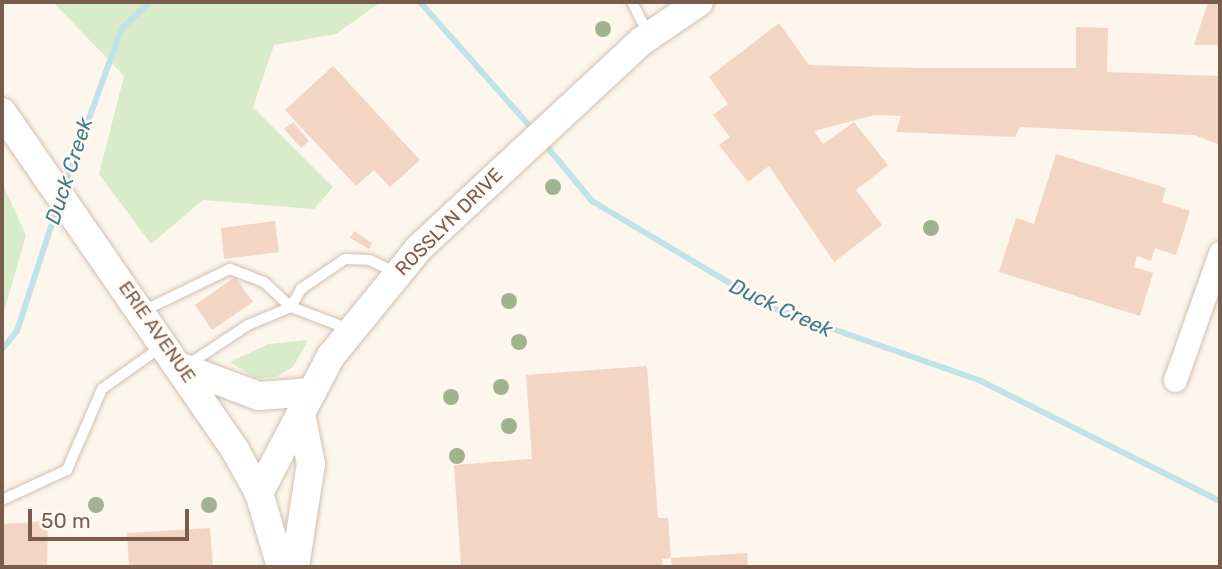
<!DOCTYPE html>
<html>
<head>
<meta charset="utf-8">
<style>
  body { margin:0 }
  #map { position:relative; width:1222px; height:569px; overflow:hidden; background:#fdf6ec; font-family:Rubik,sans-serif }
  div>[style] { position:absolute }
  .green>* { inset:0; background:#d8ecc9 }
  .stream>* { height:6px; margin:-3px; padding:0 3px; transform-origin:3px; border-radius:3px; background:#bfe3e8 }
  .building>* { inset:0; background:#f3d5c3 }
  .roads { filter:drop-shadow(0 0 2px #d1beb0) drop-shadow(0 0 2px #d1beb0) }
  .service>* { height:10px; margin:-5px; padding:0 5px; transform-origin:5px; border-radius:5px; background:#fff }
  .minor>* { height:23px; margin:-11.5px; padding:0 11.5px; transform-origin:11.5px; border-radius:11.5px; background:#fff }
  .tertiary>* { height:28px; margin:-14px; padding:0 14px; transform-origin:14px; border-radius:14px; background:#fff }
  .trees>* { width:16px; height:16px; margin:-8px; border-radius:50%; background:#a0b28e }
  span { translate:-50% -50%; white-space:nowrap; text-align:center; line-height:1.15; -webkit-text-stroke:5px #fffaf3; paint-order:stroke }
  .street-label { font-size:19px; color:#7a5c4d }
  .water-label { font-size:21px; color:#437c86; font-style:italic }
  .frame { position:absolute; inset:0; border:4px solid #7a5c4d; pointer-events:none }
  .scale { position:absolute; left:28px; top:509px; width:161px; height:32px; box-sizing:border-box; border:4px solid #7a5c4d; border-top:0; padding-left:9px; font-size:21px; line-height:24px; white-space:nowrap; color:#7a5c4d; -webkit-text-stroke:5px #fffaf3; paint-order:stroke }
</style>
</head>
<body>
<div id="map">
  <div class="green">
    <i style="clip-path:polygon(53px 2px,381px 2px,336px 34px,274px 45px,253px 107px,333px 187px,314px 209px,203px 200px,151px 244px,99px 174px,124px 76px)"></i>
    <i style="clip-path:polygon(2px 183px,26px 235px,2px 319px)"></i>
    <i style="clip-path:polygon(308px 340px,293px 367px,276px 377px,257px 379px,230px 362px,268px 344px)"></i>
  </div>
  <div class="stream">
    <i style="left:420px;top:2px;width:172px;rotate:48.5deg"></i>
    <i style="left:543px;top:142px;width:77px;rotate:50.3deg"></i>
    <i style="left:592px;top:201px;width:207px;rotate:30.8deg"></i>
    <i style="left:770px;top:307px;width:224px;rotate:19.3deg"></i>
    <i style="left:981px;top:381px;width:267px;rotate:26.7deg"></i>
    <i style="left:64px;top:187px;width:169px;rotate:-70deg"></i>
    <i style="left:122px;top:28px;width:38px;rotate:-43deg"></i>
    <i style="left:2px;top:349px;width:23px;rotate:-50deg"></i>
    <i style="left:17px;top:331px;width:129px;rotate:-72deg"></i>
  </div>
  <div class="building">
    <i style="clip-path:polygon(1208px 2px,1220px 2px,1220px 45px,1194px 45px)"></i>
    <i style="clip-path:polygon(779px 23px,809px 65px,918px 68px,1076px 68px,1076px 27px,1108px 28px,1107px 72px,1220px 76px,1220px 145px,1194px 135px,1020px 127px,1015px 137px,896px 132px,901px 116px,875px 115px,814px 131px,823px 144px,854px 122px,888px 165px,856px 190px,882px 225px,834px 262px,769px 166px,748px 182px,719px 145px,730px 137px,713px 115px,728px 104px,709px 77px)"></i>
    <i style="clip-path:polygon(333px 66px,420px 160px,390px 187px,374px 170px,356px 186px,285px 110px)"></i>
    <i style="clip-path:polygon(293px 122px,309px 141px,301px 148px,284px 129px)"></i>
    <i style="clip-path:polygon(1056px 154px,1166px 188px,1162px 202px,1190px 211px,1176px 255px,1155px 248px,1151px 261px,1137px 256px,1134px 267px,1153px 273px,1140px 316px,999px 272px,1016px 218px,1034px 224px)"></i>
    <i style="clip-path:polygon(275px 221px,279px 252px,224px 259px,221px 228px)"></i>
    <i style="clip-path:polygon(354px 231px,372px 243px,369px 249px,350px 238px)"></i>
    <i style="clip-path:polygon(235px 277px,253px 302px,212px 330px,195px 305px)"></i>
    <i style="clip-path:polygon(647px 366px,658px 518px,668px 518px,671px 558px,747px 553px,748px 567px,672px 567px,671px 558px,662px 559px,663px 567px,461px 567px,454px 465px,532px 459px,526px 375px)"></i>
    <i style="clip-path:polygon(48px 521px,47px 567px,2px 567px,2px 524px)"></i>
    <i style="clip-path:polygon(210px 528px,213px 567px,129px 567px,127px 533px)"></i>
  </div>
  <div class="roads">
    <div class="service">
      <i style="left:632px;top:2px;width:36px;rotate:63deg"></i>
      <i style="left:143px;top:311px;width:97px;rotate:-25.8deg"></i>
      <i style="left:230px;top:269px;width:36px;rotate:21deg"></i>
      <i style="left:264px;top:282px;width:37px;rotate:43deg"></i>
      <i style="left:291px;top:307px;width:21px;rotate:-61deg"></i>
      <i style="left:301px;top:289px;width:53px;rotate:-34.3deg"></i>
      <i style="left:345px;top:259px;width:25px;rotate:2deg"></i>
      <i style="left:370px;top:260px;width:30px;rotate:26deg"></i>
      <i style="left:189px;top:364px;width:71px;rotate:-33.5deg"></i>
      <i style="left:248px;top:325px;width:47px;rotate:-22.7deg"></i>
      <i style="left:291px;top:307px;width:62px;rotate:20.8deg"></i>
      <i style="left:2px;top:500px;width:72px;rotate:-24.8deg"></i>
      <i style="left:67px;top:470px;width:88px;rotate:-66.6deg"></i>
      <i style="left:102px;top:389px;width:72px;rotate:-35.4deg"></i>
    </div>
    <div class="minor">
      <i style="left:1175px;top:380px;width:135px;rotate:-70.5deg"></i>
    </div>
    <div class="tertiary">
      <i style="left:2px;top:112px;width:411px;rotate:55.4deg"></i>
      <i style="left:235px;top:450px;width:49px;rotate:60.8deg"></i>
      <i style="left:259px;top:493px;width:77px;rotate:73.4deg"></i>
      <i style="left:184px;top:368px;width:80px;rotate:20.5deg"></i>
      <i style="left:259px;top:396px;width:53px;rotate:-4.3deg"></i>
      <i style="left:259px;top:493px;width:155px;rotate:-62.3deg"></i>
      <i style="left:331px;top:356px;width:139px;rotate:-50.8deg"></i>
      <i style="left:419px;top:248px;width:304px;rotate:-42.9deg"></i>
      <i style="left:642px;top:41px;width:69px;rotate:-34.4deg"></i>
      <i style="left:295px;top:567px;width:104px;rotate:-81.2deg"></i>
      <i style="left:311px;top:464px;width:51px;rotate:-101.3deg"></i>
    </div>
  </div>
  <div class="trees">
    <i style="left:603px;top:29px"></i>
    <i style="left:553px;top:187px"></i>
    <i style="left:931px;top:228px"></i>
    <i style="left:509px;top:301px"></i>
    <i style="left:519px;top:342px"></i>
    <i style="left:501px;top:387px"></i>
    <i style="left:451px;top:397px"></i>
    <i style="left:509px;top:426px"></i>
    <i style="left:457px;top:456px"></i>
    <i style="left:96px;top:505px"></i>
    <i style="left:209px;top:505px"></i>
  </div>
  <div class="street-label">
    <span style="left:449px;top:222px;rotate:-45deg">ROSSLYN DRIVE</span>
    <span style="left:157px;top:332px;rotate:55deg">ERIE AVENUE</span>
  </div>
  <div class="water-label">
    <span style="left:69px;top:171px;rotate:-72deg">Duck Creek</span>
    <span style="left:781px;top:308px;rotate:25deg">Duck Creek</span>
  </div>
  <div class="frame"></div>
  <div class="scale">50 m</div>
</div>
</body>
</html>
